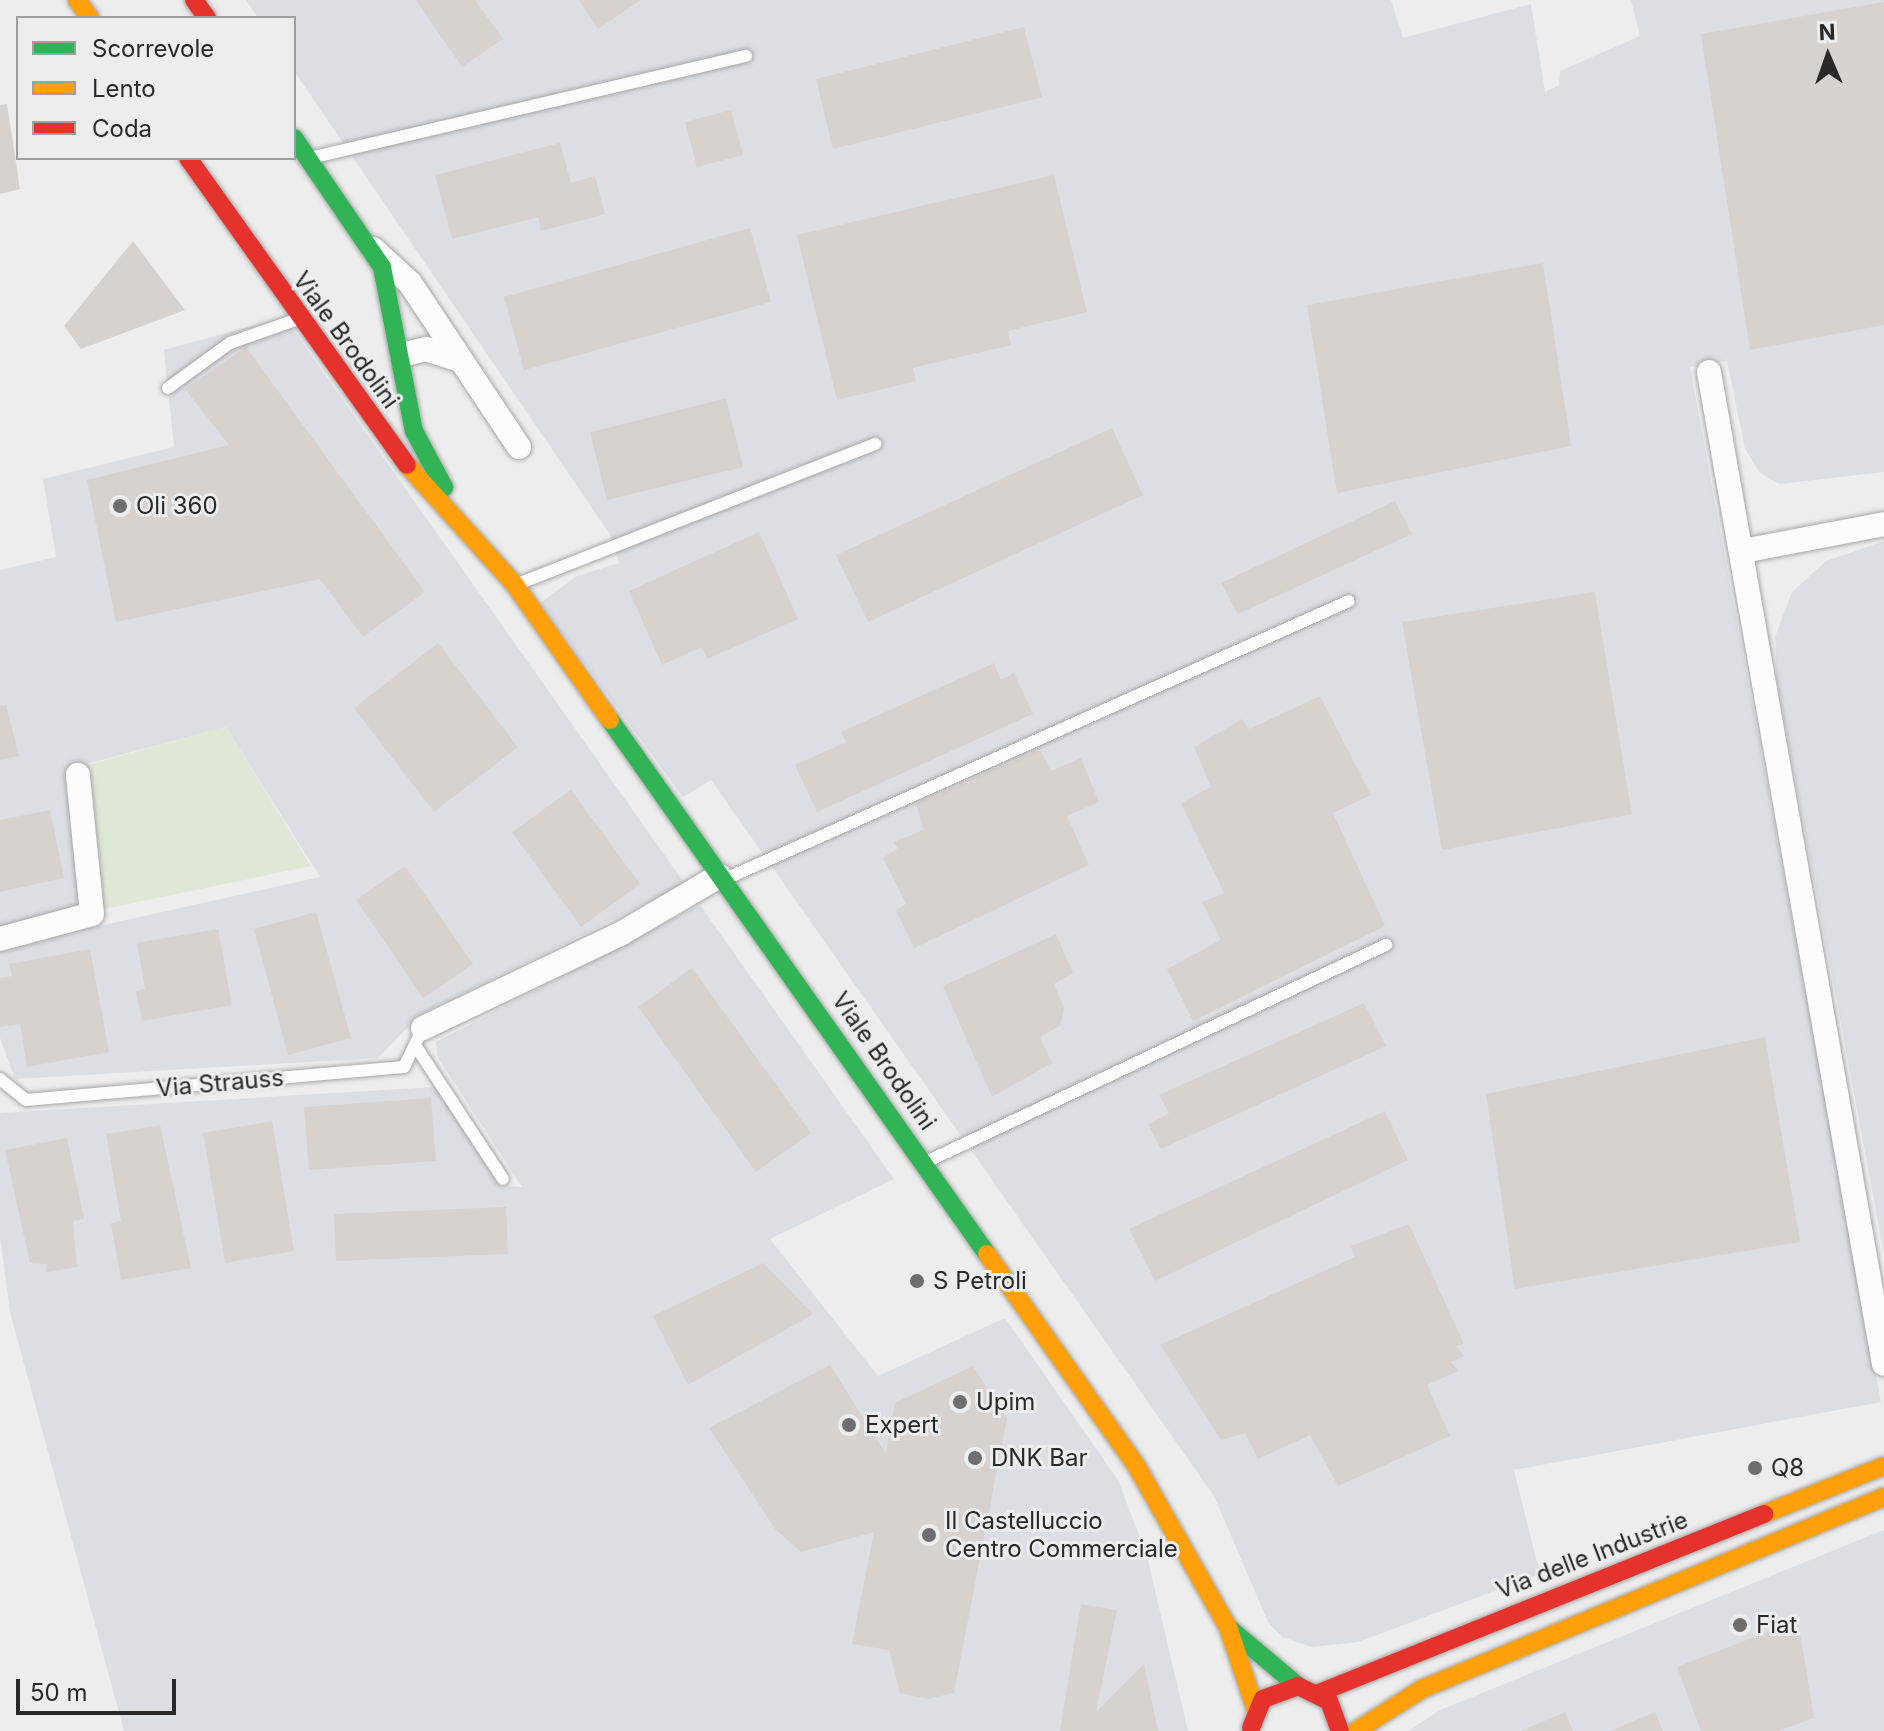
<!DOCTYPE html>
<html>
<head>
<meta charset="utf-8">
<style>
  body { margin:0 }
  #map { position:relative; width:1884px; height:1731px; overflow:hidden; background:#ededee; font-family:Inter,sans-serif }
  div>[style] { position:absolute }
  .built>* { inset:0; background:#dbdee3 }
  .green>* { inset:0; background:#dfe7d5 }
  .building>* { inset:0; background:#d8d2ce }
  .roads { filter:drop-shadow(0 0 2px #a6a6a6) drop-shadow(0 0 2px #a6a6a6) }
  .lane>* { height:12px; margin:-6px; padding:0 6px; transform-origin:6px; border-radius:6px; background:#fcfcfc }
  .street>* { height:24px; margin:-12px; padding:0 12px; transform-origin:12px; border-radius:12px; background:#fcfcfc }
  .fast>* { height:18px; margin:-9px; padding:0 9px; transform-origin:9px; border-radius:9px; background:#30b455 }
  .slow>* { height:18px; margin:-9px; padding:0 9px; transform-origin:9px; border-radius:9px; background:#ff9f0a }
  .jam>* { height:18px; margin:-9px; padding:0 9px; transform-origin:9px; border-radius:9px; background:#e5322d }
  .dots>* { width:22px; height:22px; translate:-50% -50%; box-sizing:border-box; border:4px solid #ecedef; border-radius:50% }
  span { translate:-50% -50%; white-space:nowrap; text-align:center; line-height:1.15; -webkit-text-stroke:6px #ecedef; paint-order:stroke }
  .street-label { font-size:24px; color:#29292a }
  .poi-label { font-size:24px; color:#29292a }
  .left { translate:0 -50%; text-align:left }
  .legend { position:absolute; left:16px; top:16px; width:280px; height:144px; box-sizing:border-box; background:#ecedef; border:2px solid #9e9fa0; margin:0; padding:10px 14px; list-style:none; font-size:24px; color:#29292a }
  .legend li { display:flex; align-items:center; gap:16px; height:40px }
  .legend b { width:40px; border:2px solid #9e9fa0 }
  .north { position:absolute; left:1788px; top:16px; width:80px; height:80px; -webkit-text-stroke:6px #ecedef; paint-order:stroke; rotate:358deg; font-size:22px; font-weight:700; line-height:32px; text-align:center; color:#29292a }
  .north::after { content:''; display:block; margin:auto; width:28px; height:36px; background:#29292a; clip-path:polygon(50% 0,100% 100%,50% 72%,0 100%) }
  .scale { position:absolute; left:16px; top:1679px; width:160px; height:36px; box-sizing:border-box; border:4px solid #29292a; border-top:0; padding-left:10px; font-size:24px; line-height:28px; white-space:nowrap; color:#29292a; -webkit-text-stroke:6px #ecedef; paint-order:stroke }
</style>
</head>
<body>
<div id="map">
  <div class="built">
    <i style="clip-path:polygon(246px 0,1391px 0,1403px 38px,1531px 4px,1545px 92px,1559px 85px,1560px 71px,1640px 36px,1631px 0,1884px 0,1884px 472px,1779px 484px,1760px 473px,1745px 449px,1727px 361px,1690px 367px,1881px 1402px,1514px 1470px,1540px 1574px,1358px 1642px,1312px 1647px,1282px 1637px,1268px 1622px,1214px 1496px,711px 780px,683px 797px,540px 603px,577px 576px,619px 563px,609px 533px,294px 71px,294px 18px,258px 18px)"></i>
    <i style="clip-path:polygon(284px 317px,685px 884px,421px 1014px,378px 1058px,15px 1079px,0 1038px,0 948px,320px 877px,226px 727px,68px 769px,83px 902px,76px 913px,0 929px,0 570px,56px 557px,43px 479px,174px 447px,164px 350px)"></i>
    <i style="clip-path:polygon(1884px 541px,1884px 1254px,1777px 681px,1775px 637px,1792px 592px,1826px 561px)"></i>
    <i style="clip-path:polygon(700px 905px,894px 1179px,770px 1239px,878px 1376px,1005px 1318px,1118px 1480px,1147px 1556px,1188px 1731px,124px 1731px,10px 1312px,0 1237px,0 1113px,435px 1087px,500px 1186px,522px 1187px,438px 1058px,436px 1042px)"></i>
    <i style="clip-path:polygon(1884px 1530px,1884px 1731px,1408px 1731px,1440px 1710px)"></i>
  </div>
  <div class="green">
    <i style="clip-path:polygon(226px 727px,311px 866px,104px 909px,87px 765px)"></i>
  </div>
  <div class="building">
    <i style="clip-path:polygon(416px 0,475px 0,503px 39px,462px 67px)"></i>
    <i style="clip-path:polygon(579px 0,641px 0,598px 29px)"></i>
    <i style="clip-path:polygon(1884px 2px,1884px 325px,1750px 350px,1701px 34px)"></i>
    <i style="clip-path:polygon(1024px 27px,1042px 97px,833px 149px,816px 79px)"></i>
    <i style="clip-path:polygon(7px 104px,20px 189px,0 194px,0 105px)"></i>
    <i style="clip-path:polygon(731px 110px,743px 155px,697px 167px,685px 122px)"></i>
    <i style="clip-path:polygon(560px 143px,571px 183px,595px 176px,605px 214px,541px 231px,538px 217px,452px 239px,435px 175px)"></i>
    <i style="clip-path:polygon(1054px 175px,1087px 312px,1008px 331px,1011px 345px,913px 368px,916px 381px,837px 400px,797px 235px)"></i>
    <i style="clip-path:polygon(750px 228px,771px 302px,524px 370px,504px 297px)"></i>
    <i style="clip-path:polygon(133px 241px,185px 310px,81px 349px,64px 326px)"></i>
    <i style="clip-path:polygon(1543px 263px,1571px 446px,1337px 493px,1307px 305px)"></i>
    <i style="clip-path:polygon(246px 347px,425px 592px,363px 637px,320px 579px,116px 622px,87px 480px,229px 445px,185px 389px)"></i>
    <i style="clip-path:polygon(726px 398px,743px 467px,607px 500px,590px 432px)"></i>
    <i style="clip-path:polygon(1112px 428px,1143px 495px,868px 622px,836px 555px)"></i>
    <i style="clip-path:polygon(1395px 501px,1412px 534px,1238px 614px,1221px 583px)"></i>
    <i style="clip-path:polygon(759px 532px,798px 619px,707px 659px,702px 647px,662px 665px,629px 591px)"></i>
    <i style="clip-path:polygon(1595px 592px,1632px 814px,1442px 850px,1402px 622px)"></i>
    <i style="clip-path:polygon(438px 643px,518px 747px,434px 812px,354px 708px)"></i>
    <i style="clip-path:polygon(994px 663px,1001px 680px,1014px 673px,1033px 714px,817px 812px,795px 765px,846px 742px,841px 732px)"></i>
    <i style="clip-path:polygon(1320px 696px,1371px 795px,1333px 813px,1385px 926px,1193px 1021px,1167px 969px,1221px 940px,1202px 902px,1224px 893px,1181px 803px,1211px 787px,1194px 747px,1242px 719px,1249px 729px)"></i>
    <i style="clip-path:polygon(6px 705px,19px 756px,0 760px,0 706px)"></i>
    <i style="clip-path:polygon(1040px 749px,1051px 771px,1081px 758px,1099px 802px,1067px 816px,1089px 865px,914px 948px,896px 910px,906px 904px,883px 858px,898px 848px,894px 842px,924px 830px,916px 804px)"></i>
    <i style="clip-path:polygon(571px 790px,640px 884px,581px 927px,512px 832px)"></i>
    <i style="clip-path:polygon(50px 810px,64px 878px,0 892px,0 820px)"></i>
    <i style="clip-path:polygon(405px 866px,473px 964px,423px 998px,356px 900px)"></i>
    <i style="clip-path:polygon(316px 912px,351px 1038px,288px 1055px,254px 929px)"></i>
    <i style="clip-path:polygon(218px 929px,232px 1005px,142px 1021px,136px 991px,145px 989px,137px 943px)"></i>
    <i style="clip-path:polygon(1056px 934px,1073px 973px,1054px 984px,1064px 1008px,1060px 1026px,1040px 1037px,1052px 1063px,992px 1097px,943px 986px)"></i>
    <i style="clip-path:polygon(90px 949px,109px 1052px,27px 1067px,20px 1024px,0 1027px,0 978px,12px 976px,9px 964px)"></i>
    <i style="clip-path:polygon(692px 968px,811px 1133px,756px 1172px,638px 1007px)"></i>
    <i style="clip-path:polygon(1364px 1003px,1386px 1046px,1161px 1149px,1148px 1125px,1169px 1113px,1159px 1095px)"></i>
    <i style="clip-path:polygon(1765px 1037px,1800px 1242px,1515px 1289px,1486px 1094px)"></i>
    <i style="clip-path:polygon(431px 1098px,436px 1161px,309px 1170px,304px 1107px)"></i>
    <i style="clip-path:polygon(1385px 1111px,1408px 1160px,1155px 1281px,1129px 1229px)"></i>
    <i style="clip-path:polygon(272px 1121px,294px 1251px,225px 1263px,203px 1133px)"></i>
    <i style="clip-path:polygon(160px 1125px,191px 1268px,121px 1280px,111px 1223px,121px 1221px,106px 1134px)"></i>
    <i style="clip-path:polygon(67px 1138px,84px 1219px,73px 1221px,77px 1267px,46px 1272px,47px 1264px,30px 1263px,5px 1150px)"></i>
    <i style="clip-path:polygon(506px 1207px,508px 1254px,336px 1261px,334px 1214px)"></i>
    <i style="clip-path:polygon(1409px 1224px,1464px 1344px,1456px 1346px,1464px 1356px,1451px 1362px,1458px 1371px,1427px 1385px,1450px 1436px,1338px 1486px,1310px 1435px,1258px 1459px,1245px 1433px,1221px 1440px,1160px 1345px,1355px 1257px,1351px 1246px)"></i>
    <i style="clip-path:polygon(763px 1263px,813px 1314px,688px 1385px,653px 1316px)"></i>
    <i style="clip-path:polygon(830px 1365px,886px 1454px,895px 1403px,973px 1366px,1007px 1418px,954px 1693px,927px 1699px,900px 1693px,889px 1650px,852px 1644px,874px 1532px,801px 1552px,775px 1529px,709px 1428px)"></i>
    <i style="clip-path:polygon(1081px 1604px,1117px 1610px,1096px 1712px,1144px 1664px,1158px 1731px,1060px 1731px)"></i>
    <i style="clip-path:polygon(1798px 1620px,1814px 1718px,1778px 1731px,1701px 1731px,1677px 1667px)"></i>
    <i style="clip-path:polygon(1565px 1712px,1573px 1731px,1521px 1731px)"></i>
    <i style="clip-path:polygon(1655px 1712px,1663px 1731px,1610px 1731px)"></i>
  </div>
  <div class="roads">
    <div class="lane">
      <i style="left:310px;top:158px;width:448px;rotate:-13.2deg"></i>
      <i style="left:168px;top:388px;width:77px;rotate:-36deg"></i>
      <i style="left:230px;top:343px;width:75px;rotate:-19.4deg"></i>
      <i style="left:518px;top:584px;width:384px;rotate:-21.4deg"></i>
      <i style="left:723px;top:880px;width:685px;rotate:-24.02deg"></i>
      <i style="left:415px;top:1045px;width:160px;rotate:56.7deg"></i>
      <i style="left:0;top:1079px;width:33px;rotate:39deg"></i>
      <i style="left:26px;top:1100px;width:379px;rotate:-5deg"></i>
      <i style="left:404px;top:1067px;width:43px;rotate:-64deg"></i>
      <i style="left:926px;top:1162px;width:509px;rotate:-25.26deg"></i>
    </div>
    <div class="street">
      <i style="left:373px;top:249px;width:50px;rotate:42.6deg"></i>
      <i style="left:410px;top:283px;width:197px;rotate:56.4deg"></i>
      <i style="left:402px;top:355px;width:25px;rotate:-14deg"></i>
      <i style="left:426px;top:349px;width:35px;rotate:18deg"></i>
      <i style="left:1709px;top:372px;width:1007px;rotate:80deg"></i>
      <i style="left:1743px;top:551px;width:144px;rotate:-10.8deg"></i>
      <i style="left:0;top:939px;width:95px;rotate:-15.2deg"></i>
      <i style="left:92px;top:914px;width:140px;rotate:-95.8deg"></i>
      <i style="left:423px;top:1028px;width:221px;rotate:-25.5deg"></i>
      <i style="left:622px;top:933px;width:113px;rotate:-30.4deg"></i>
    </div>
    <div class="fast">
      <i style="left:294px;top:138px;width:156px;rotate:55.7deg"></i>
      <i style="left:382px;top:267px;width:167px;rotate:79deg"></i>
      <i style="left:414px;top:431px;width:64px;rotate:61.8deg"></i>
      <i style="left:610px;top:720px;width:654px;rotate:54.78deg"></i>
      <i style="left:1230px;top:1629px;width:89px;rotate:40deg"></i>
    </div>
    <div class="slow">
      <i style="left:77px;top:0;width:22px;rotate:54deg"></i>
      <i style="left:407px;top:465px;width:161px;rotate:48deg"></i>
      <i style="left:515px;top:585px;width:165px;rotate:54.9deg"></i>
      <i style="left:987px;top:1254px;width:261px;rotate:54.8deg"></i>
      <i style="left:1137px;top:1467px;width:184px;rotate:60.4deg"></i>
      <i style="left:1228px;top:1627px;width:88px;rotate:71.4deg"></i>
      <i style="left:1764px;top:1514px;width:129px;rotate:-21.8deg"></i>
      <i style="left:1356px;top:1731px;width:78px;rotate:-32.5deg"></i>
      <i style="left:1422px;top:1689px;width:500px;rotate:-22.57deg"></i>
    </div>
    <div class="jam">
      <i style="left:194px;top:0;width:22px;rotate:54deg"></i>
      <i style="left:188px;top:158px;width:377px;rotate:54.5deg"></i>
      <i style="left:1319px;top:1693px;width:480px;rotate:-21.9deg"></i>
      <i style="left:1251px;top:1728px;width:31px;rotate:-68deg"></i>
      <i style="left:1263px;top:1699px;width:37px;rotate:-20deg"></i>
      <i style="left:1298px;top:1686px;width:34px;rotate:26deg"></i>
      <i style="left:1329px;top:1701px;width:32px;rotate:70deg"></i>
    </div>
  </div>
  <div class="dots">
    <i style="left:120px;top:506px;background:#6e6e6f"></i>
    <i style="left:917px;top:1281px;background:#6e6e6f"></i>
    <i style="left:960px;top:1402px;background:#6e6e6f"></i>
    <i style="left:849px;top:1425px;background:#6e6e6f"></i>
    <i style="left:975px;top:1458px;background:#6e6e6f"></i>
    <i style="left:1755px;top:1468px;background:#6e6e6f"></i>
    <i style="left:929px;top:1535px;background:#6e6e6f"></i>
    <i style="left:1740px;top:1625px;background:#6e6e6f"></i>
  </div>
  <div class="street-label">
    <span style="left:346px;top:340px;rotate:54deg">Viale Brodolini</span>
    <span style="left:884px;top:1061px;rotate:55deg">Viale Brodolini</span>
    <span style="left:220px;top:1083px;rotate:-5deg">Via Strauss</span>
    <span style="left:1592px;top:1555px;rotate:-21deg">Via delle Industrie</span>
  </div>
  <div class="poi-label">
    <span class="left" style="left:136px;top:506px">Oli 360</span>
    <span class="left" style="left:933px;top:1281px">S Petroli</span>
    <span class="left" style="left:976px;top:1402px">Upim</span>
    <span class="left" style="left:865px;top:1425px">Expert</span>
    <span class="left" style="left:991px;top:1458px">DNK Bar</span>
    <span class="left" style="left:1771px;top:1468px">Q8</span>
    <span class="left" style="left:945px;top:1535px">Il Castelluccio<br>Centro Commerciale</span>
    <span class="left" style="left:1756px;top:1625px">Fiat</span>
  </div>
  <ul class="legend">
  <li><b style="height:10px;background:#30b455"></b>Scorrevole</li>
  <li><b style="height:10px;background:#ff9f0a"></b>Lento</li>
  <li><b style="height:10px;background:#e5322d"></b>Coda</li>
  </ul>
  <div class="north">N</div>
  <div class="scale">50 m</div>
</div>
</body>
</html>
